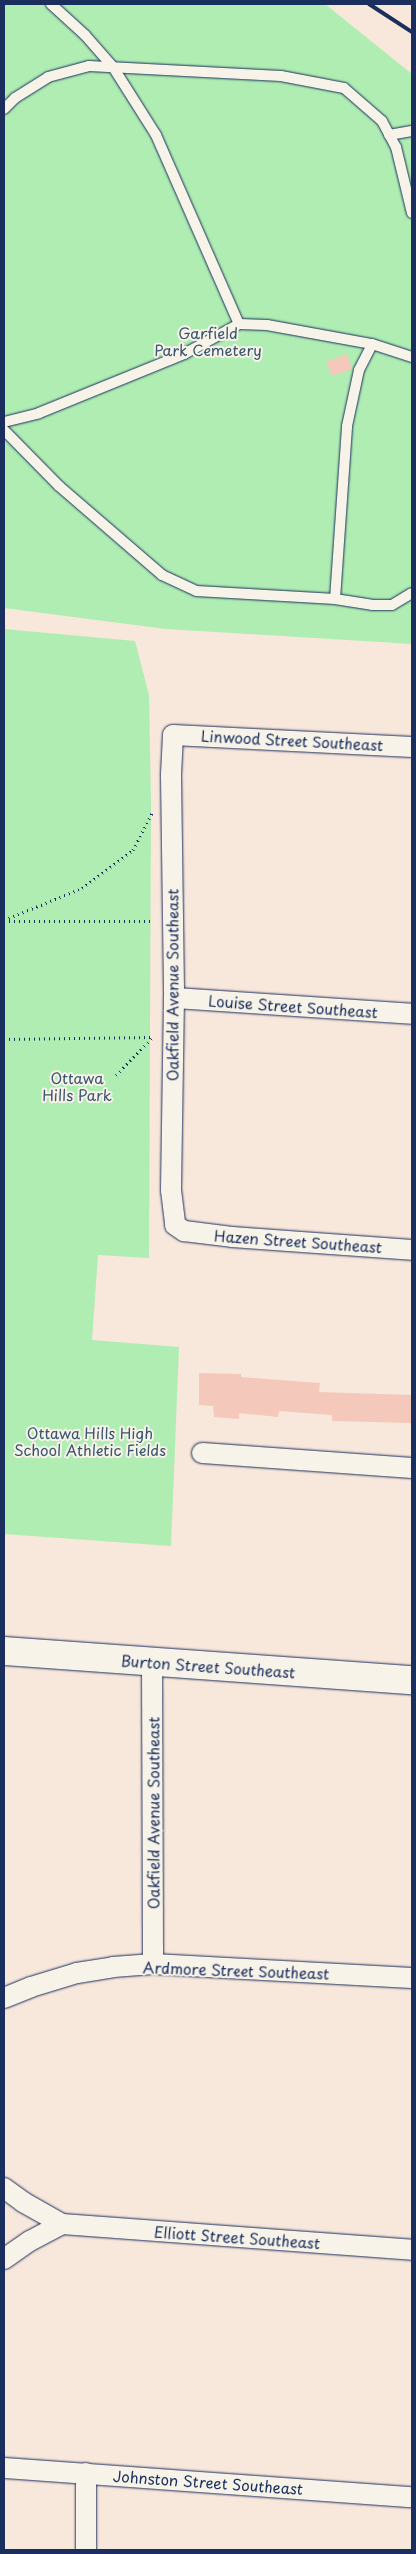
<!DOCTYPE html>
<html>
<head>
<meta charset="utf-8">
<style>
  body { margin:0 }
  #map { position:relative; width:416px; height:2554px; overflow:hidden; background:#f8e7db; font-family:"Playpen Sans",sans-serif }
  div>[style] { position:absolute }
  .green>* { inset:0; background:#afedb3 }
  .building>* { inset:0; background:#f5c8bc }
  .path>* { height:3px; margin-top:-1.5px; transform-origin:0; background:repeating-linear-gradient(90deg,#1b2f5e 0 1px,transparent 0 5px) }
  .roads { filter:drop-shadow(0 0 1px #1b2f5e) drop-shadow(0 0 1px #1b2f5e) }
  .lane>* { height:10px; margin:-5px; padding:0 5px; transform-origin:5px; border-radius:5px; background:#f7f3e8 }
  .street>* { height:20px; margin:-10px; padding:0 10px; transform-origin:10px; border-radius:10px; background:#f7f3e8 }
  .secondary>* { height:28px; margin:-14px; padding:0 14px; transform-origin:14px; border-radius:14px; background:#f7f3e8 }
  .rail>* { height:4px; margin:-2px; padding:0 2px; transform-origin:2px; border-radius:2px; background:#1b2f5e }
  span { translate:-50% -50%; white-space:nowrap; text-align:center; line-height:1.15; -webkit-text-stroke:4px #f7f3e8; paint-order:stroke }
  .park-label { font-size:15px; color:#39556f }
  .street-label { font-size:15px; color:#1b2f5e }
  .frame { position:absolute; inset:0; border:5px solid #1b2f5e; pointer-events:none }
</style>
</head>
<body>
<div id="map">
  <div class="green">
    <i style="clip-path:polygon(4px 4px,325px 4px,412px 74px,412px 644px,166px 629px,4px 608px)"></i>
    <i style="clip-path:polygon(4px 629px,135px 641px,149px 695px,151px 804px,149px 1258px,98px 1255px,92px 1340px,179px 1347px,171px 1546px,4px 1534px)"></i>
  </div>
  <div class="building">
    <i style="clip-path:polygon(347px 354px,352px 369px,332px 376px,326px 362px)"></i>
    <i style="clip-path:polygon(199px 1373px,241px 1374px,241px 1377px,320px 1383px,319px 1392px,412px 1395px,412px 1423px,332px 1421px,332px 1415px,279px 1411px,278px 1417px,239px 1413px,239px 1419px,214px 1417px,213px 1406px,199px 1405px)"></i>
  </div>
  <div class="path">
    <i style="left:4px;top:920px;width:84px;rotate:-22.3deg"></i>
    <i style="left:82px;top:888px;width:64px;rotate:-36.7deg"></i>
    <i style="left:133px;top:850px;width:42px;rotate:-62.8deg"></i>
    <i style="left:4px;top:921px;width:150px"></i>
    <i style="left:4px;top:1039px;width:149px;rotate:-0.8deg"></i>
    <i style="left:116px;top:1075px;width:52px;rotate:-45.8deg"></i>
  </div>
  <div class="roads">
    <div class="lane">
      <i style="left:51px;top:4px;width:46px;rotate:42.4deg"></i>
      <i style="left:85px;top:35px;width:43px;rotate:48.8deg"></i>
      <i style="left:113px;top:67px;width:80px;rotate:57.7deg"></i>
      <i style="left:156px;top:135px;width:206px;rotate:66.3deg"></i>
      <i style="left:4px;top:109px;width:16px;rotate:-45deg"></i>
      <i style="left:15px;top:98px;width:39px;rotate:-32deg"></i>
      <i style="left:48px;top:77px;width:42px;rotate:-15deg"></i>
      <i style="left:89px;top:66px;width:192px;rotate:3deg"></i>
      <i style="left:281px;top:76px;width:64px;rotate:10.8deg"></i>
      <i style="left:344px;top:88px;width:50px;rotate:41deg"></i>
      <i style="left:382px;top:121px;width:30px;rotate:62deg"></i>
      <i style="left:396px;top:147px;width:68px;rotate:76.4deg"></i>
      <i style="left:389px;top:135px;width:23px;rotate:-10deg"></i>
      <i style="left:4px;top:422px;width:36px;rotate:-14deg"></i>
      <i style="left:39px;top:413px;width:157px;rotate:-22.1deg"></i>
      <i style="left:184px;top:354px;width:63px;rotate:-28.6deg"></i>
      <i style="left:239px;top:324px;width:28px;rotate:2deg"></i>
      <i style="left:267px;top:325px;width:107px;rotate:10.3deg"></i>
      <i style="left:372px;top:344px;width:42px;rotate:18deg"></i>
      <i style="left:4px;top:430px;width:78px;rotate:45.5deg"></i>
      <i style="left:59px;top:486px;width:136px;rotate:40.8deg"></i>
      <i style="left:162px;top:575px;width:38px;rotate:25deg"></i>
      <i style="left:197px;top:591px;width:138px;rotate:3.3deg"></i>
      <i style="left:335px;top:599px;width:173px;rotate:-86deg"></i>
      <i style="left:347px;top:426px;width:57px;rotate:-77.9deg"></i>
      <i style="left:359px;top:370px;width:29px;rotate:-63deg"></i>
      <i style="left:335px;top:599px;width:37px;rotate:9deg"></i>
      <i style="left:372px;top:605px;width:20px"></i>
      <i style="left:392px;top:605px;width:23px;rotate:-31deg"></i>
    </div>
    <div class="street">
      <i style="left:412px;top:747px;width:239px;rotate:-177.1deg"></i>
      <i style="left:173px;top:735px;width:40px;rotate:92.9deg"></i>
      <i style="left:171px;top:775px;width:223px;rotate:89.2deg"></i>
      <i style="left:174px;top:998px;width:192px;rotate:90.9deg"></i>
      <i style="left:171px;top:1190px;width:35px;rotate:83deg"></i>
      <i style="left:175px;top:1225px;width:11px;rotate:34deg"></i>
      <i style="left:184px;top:1231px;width:48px;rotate:7.1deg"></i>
      <i style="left:232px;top:1237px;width:180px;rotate:4.1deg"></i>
      <i style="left:174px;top:998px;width:239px;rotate:3.8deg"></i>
      <i style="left:202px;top:1453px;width:211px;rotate:4.1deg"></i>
      <i style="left:152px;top:1662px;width:302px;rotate:89.8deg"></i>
      <i style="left:4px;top:1998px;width:29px;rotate:-22deg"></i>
      <i style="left:31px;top:1987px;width:48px;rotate:-16.9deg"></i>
      <i style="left:77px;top:1973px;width:36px;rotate:-9deg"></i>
      <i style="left:113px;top:1967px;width:40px;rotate:-4.3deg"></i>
      <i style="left:153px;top:1964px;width:259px;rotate:3.1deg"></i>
      <i style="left:4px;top:2188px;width:24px;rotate:36deg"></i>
      <i style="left:23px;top:2202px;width:45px;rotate:29.4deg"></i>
      <i style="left:62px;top:2224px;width:351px;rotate:4.2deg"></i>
      <i style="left:4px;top:2259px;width:32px;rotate:-35deg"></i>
      <i style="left:30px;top:2241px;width:36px;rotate:-28deg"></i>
      <i style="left:4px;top:2468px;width:409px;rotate:4.1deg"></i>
      <i style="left:86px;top:2473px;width:77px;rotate:90deg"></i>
    </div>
    <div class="secondary">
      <i style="left:4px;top:1651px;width:409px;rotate:4.1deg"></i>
    </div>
  </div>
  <div class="rail">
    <i style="left:369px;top:4px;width:51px;rotate:33.1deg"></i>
  </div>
  <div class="park-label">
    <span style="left:208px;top:341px">Garfield<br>Park Cemetery</span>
    <span style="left:77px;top:1086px">Ottawa<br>Hills Park</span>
    <span style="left:90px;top:1441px">Ottawa Hills High<br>School Athletic Fields</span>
  </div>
  <div class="street-label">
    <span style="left:292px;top:740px;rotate:3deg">Linwood Street Southeast</span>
    <span style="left:172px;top:985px;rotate:-90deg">Oakfield Avenue Southeast</span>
    <span style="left:293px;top:1006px;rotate:4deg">Louise Street Southeast</span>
    <span style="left:298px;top:1241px;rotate:4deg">Hazen Street Southeast</span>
    <span style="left:208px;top:1666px;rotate:4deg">Burton Street Southeast</span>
    <span style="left:153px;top:1813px;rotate:-90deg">Oakfield Avenue Southeast</span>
    <span style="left:236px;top:1970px;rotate:2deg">Ardmore Street Southeast</span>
    <span style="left:237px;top:2237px;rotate:4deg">Elliott Street Southeast</span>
    <span style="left:208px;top:2482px;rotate:4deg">Johnston Street Southeast</span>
  </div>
  <div class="frame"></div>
</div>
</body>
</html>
